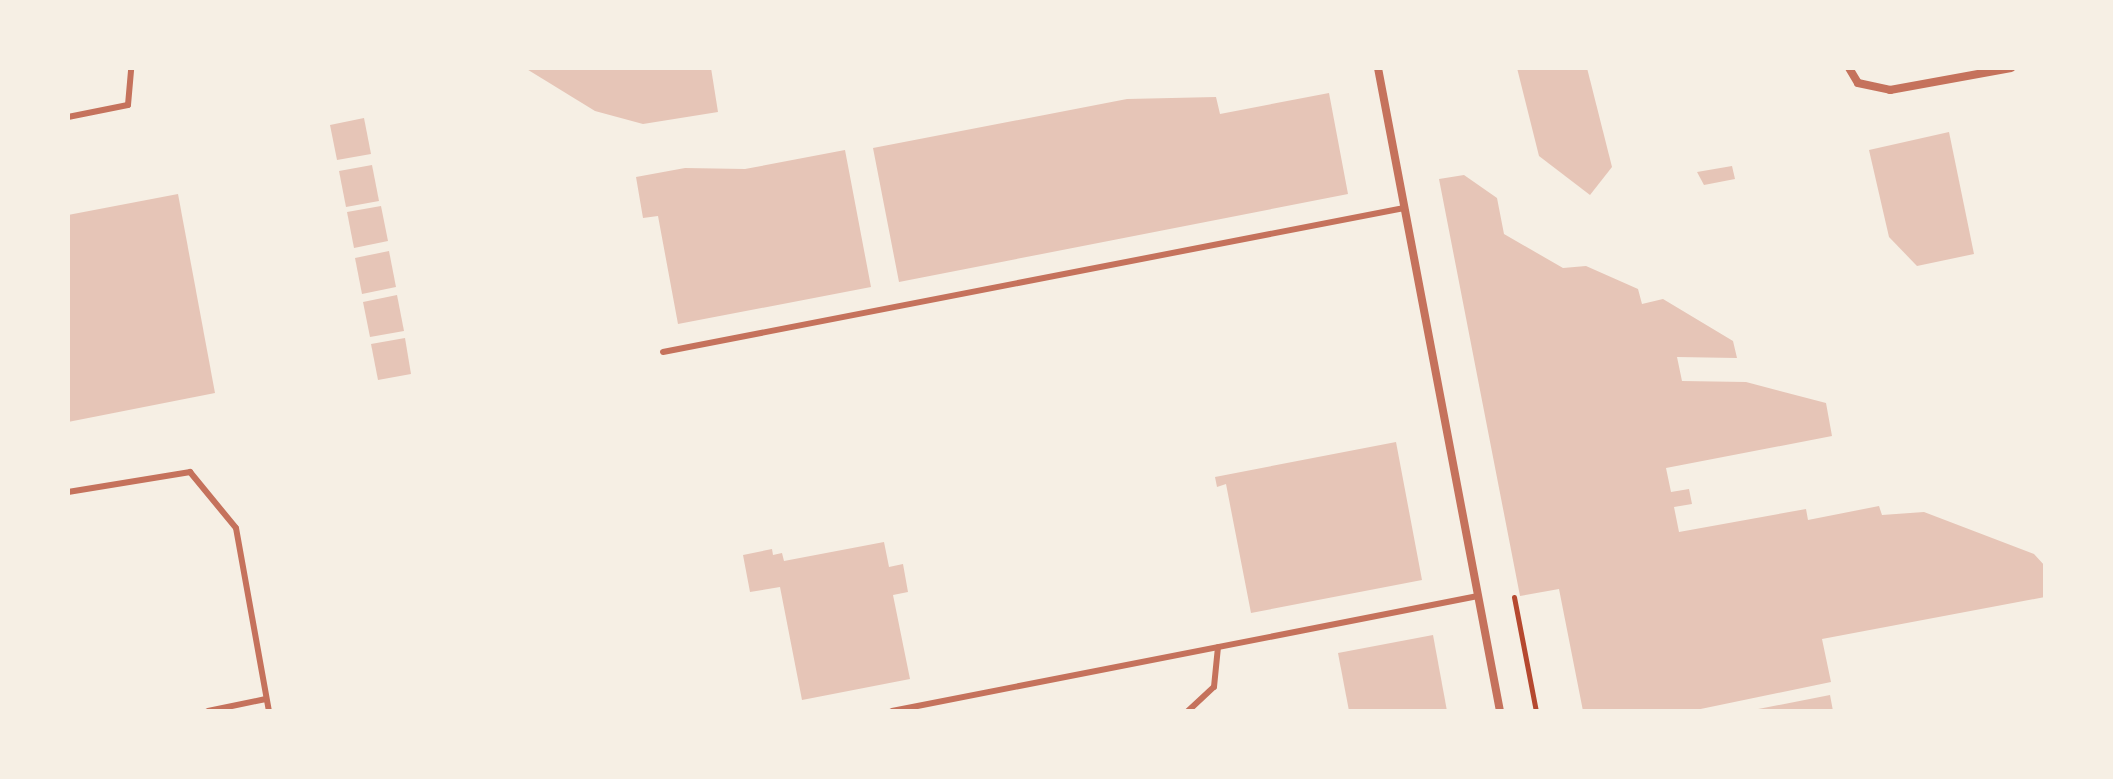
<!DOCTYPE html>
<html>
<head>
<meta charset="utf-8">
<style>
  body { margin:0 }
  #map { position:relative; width:2113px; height:779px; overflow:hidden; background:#f6efe4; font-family:"Crimson Pro",serif }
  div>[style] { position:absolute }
  .building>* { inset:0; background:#e6c5b7 }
  .path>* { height:5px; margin:-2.5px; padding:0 2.5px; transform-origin:2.5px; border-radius:2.5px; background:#b5482f }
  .service>* { height:6px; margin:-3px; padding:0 3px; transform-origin:3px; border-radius:3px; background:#c5725c }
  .minor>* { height:8px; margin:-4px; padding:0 4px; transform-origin:4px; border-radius:4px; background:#c5725c }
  span { translate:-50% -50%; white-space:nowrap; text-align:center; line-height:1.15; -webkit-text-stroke:8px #f6efe4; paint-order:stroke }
  .frame { position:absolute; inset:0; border:70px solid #f6efe4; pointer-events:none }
</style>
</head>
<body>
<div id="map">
  <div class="building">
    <i style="clip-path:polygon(525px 68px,711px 68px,718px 112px,643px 124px,595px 111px)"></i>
    <i style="clip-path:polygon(1517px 68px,1587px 68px,1612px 167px,1590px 195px,1539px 156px)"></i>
    <i style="clip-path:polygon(1329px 93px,1348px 194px,899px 282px,873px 148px,1127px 99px,1216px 97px,1220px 114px)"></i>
    <i style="clip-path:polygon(364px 118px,371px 154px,337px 160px,330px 125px)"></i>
    <i style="clip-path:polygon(1949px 132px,1974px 254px,1917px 266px,1889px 237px,1869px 150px)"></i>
    <i style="clip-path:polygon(845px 150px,871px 287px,678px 324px,658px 216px,643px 218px,636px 177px,685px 168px,745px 169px)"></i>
    <i style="clip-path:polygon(372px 165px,379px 201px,346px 207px,339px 171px)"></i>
    <i style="clip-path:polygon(1732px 166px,1735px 179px,1704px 185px,1697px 172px)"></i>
    <i style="clip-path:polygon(1464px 175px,1497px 198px,1504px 234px,1563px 268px,1586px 266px,1638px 289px,1642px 304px,1663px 299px,1733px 341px,1737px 358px,1677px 357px,1682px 381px,1746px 382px,1826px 403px,1832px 436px,1666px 468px,1671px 492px,1689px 489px,1692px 504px,1674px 507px,1679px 532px,1806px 509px,1808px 520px,1879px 506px,1882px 515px,1924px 512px,2034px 554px,2045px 566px,2045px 597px,1822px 639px,1831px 682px,1691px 711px,1583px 711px,1559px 589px,1520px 596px,1439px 179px)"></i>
    <i style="clip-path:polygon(178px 194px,215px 393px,68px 422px,68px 215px)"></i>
    <i style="clip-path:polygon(381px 206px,388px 241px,354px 248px,347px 212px)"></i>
    <i style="clip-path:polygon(389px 251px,396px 287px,362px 294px,355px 258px)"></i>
    <i style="clip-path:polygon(397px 295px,404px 331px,370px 337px,363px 302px)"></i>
    <i style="clip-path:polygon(405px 338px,411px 374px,378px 380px,371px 344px)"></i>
    <i style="clip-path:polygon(1396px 442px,1422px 580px,1251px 613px,1226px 484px,1217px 487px,1215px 477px)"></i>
    <i style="clip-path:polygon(884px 542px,889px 567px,903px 564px,908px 592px,893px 595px,910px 679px,802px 700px,780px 587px,750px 592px,743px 555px,772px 549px,773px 555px,782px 553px,784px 561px)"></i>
    <i style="clip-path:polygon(1433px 635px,1447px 711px,1349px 711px,1338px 653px)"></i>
    <i style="clip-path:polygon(1830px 695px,1833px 711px,1753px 711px,1753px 710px)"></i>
  </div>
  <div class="path">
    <i style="left:1514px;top:597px;width:116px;rotate:79.1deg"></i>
  </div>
  <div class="service">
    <i style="left:68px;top:117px;width:61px;rotate:-11.3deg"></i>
    <i style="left:128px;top:105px;width:37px;rotate:-85deg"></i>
    <i style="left:663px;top:352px;width:755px;rotate:-11deg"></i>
    <i style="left:68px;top:492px;width:124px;rotate:-9.3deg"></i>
    <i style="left:190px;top:472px;width:72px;rotate:50.6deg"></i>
    <i style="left:236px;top:528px;width:186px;rotate:79.8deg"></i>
    <i style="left:208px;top:711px;width:59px;rotate:-11.7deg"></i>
    <i style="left:892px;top:711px;width:597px;rotate:-11.1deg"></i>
    <i style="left:1188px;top:711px;width:35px;rotate:-43deg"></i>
    <i style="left:1214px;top:687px;width:40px;rotate:-84.3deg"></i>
  </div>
  <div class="minor">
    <i style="left:1378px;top:68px;width:654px;rotate:79.26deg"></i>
    <i style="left:1849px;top:68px;width:17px;rotate:59deg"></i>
    <i style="left:1858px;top:83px;width:33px;rotate:12deg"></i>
    <i style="left:1890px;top:90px;width:123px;rotate:-10.3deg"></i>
  </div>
  <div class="frame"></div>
</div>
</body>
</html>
